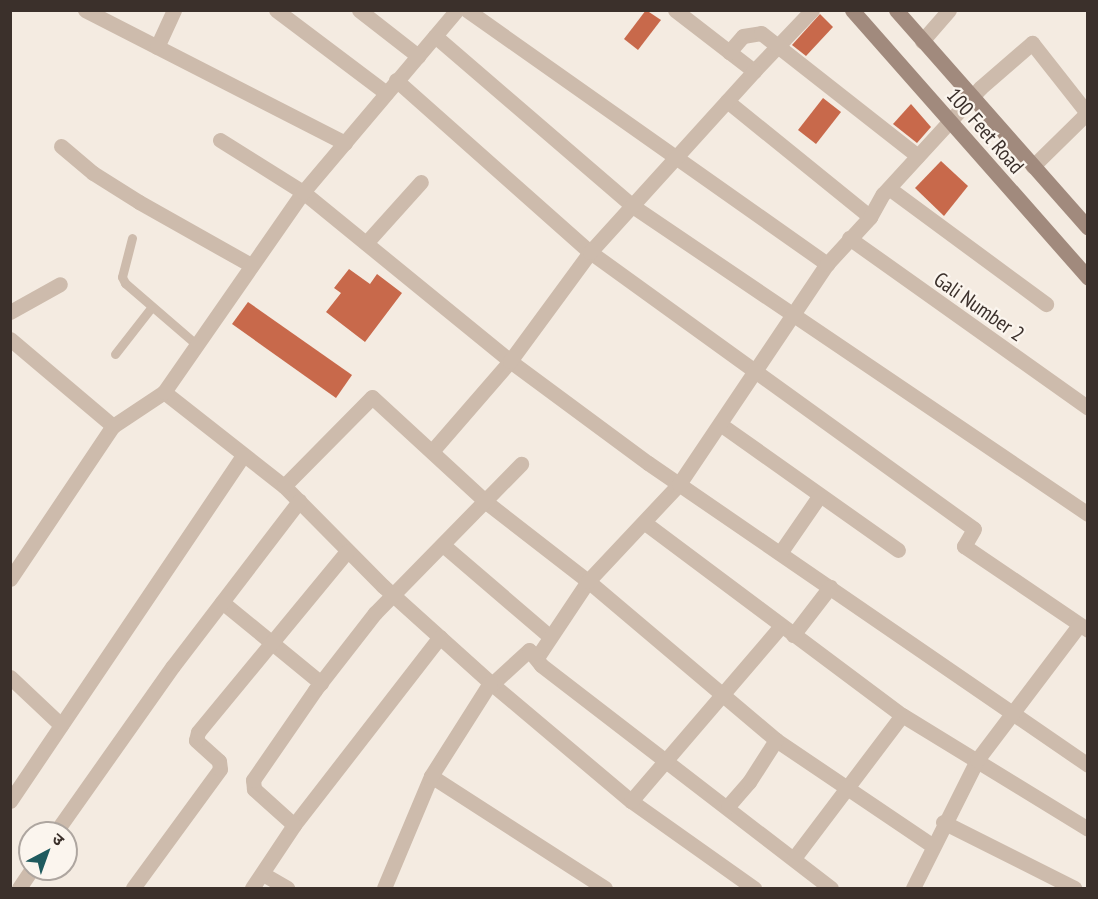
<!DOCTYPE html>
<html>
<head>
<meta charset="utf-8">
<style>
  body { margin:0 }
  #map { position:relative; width:1098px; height:899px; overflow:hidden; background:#f4ebe1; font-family:"PT Sans Narrow","Noto Sans Devanagari",sans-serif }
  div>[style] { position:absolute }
  .building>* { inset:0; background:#c8694b }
  .service>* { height:9px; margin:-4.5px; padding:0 4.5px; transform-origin:4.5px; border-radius:4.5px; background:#cdbbac }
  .minor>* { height:15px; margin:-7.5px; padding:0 7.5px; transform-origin:7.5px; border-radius:7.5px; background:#cdbbac }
  .secondary>* { height:15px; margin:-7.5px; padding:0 7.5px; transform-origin:7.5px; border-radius:7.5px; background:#a18a7d }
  span { translate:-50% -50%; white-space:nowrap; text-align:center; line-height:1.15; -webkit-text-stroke:4.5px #fbf5ee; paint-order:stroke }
  .street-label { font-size:21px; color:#3b302b }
  .frame { position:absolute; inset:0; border:12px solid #3b302b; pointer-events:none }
  .north { position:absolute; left:18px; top:821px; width:60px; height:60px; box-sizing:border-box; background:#fbf5ee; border:2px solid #aea6a0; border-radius:50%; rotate:41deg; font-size:16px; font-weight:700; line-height:24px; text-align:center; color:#3b302b }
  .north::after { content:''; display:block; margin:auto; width:21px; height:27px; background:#1f5a5e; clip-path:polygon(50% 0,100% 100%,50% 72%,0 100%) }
</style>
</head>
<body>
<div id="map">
  <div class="building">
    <i style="clip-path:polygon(646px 10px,661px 20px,638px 50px,624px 39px)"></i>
    <i style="clip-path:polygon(820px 14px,833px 27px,806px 56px,792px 45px)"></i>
    <i style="clip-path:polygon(823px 98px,841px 112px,816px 144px,798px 130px)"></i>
    <i style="clip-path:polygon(911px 104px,931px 127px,917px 143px,893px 124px)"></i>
    <i style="clip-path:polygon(941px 161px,968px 186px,944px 216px,915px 188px)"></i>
    <i style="clip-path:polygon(349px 269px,370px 284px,377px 274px,402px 293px,365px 342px,326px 312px,341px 293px,334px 288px)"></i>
    <i style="clip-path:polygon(248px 302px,352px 375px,336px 398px,232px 324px)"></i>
  </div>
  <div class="service">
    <i style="left:132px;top:238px;width:40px;rotate:104.4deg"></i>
    <i style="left:122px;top:277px;width:7px;rotate:63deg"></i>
    <i style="left:125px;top:283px;width:94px;rotate:40.7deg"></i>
    <i style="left:115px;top:354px;width:58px;rotate:-52deg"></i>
  </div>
  <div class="minor">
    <i style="left:85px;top:10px;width:292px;rotate:27.1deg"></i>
    <i style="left:276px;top:10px;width:138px;rotate:37deg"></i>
    <i style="left:359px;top:10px;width:75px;rotate:37.9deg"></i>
    <i style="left:467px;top:10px;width:441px;rotate:35.2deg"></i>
    <i style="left:675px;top:10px;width:100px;rotate:37.7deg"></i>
    <i style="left:754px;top:71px;width:84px;rotate:-46.4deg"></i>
    <i style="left:435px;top:36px;width:262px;rotate:40.7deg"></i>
    <i style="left:634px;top:207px;width:548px;rotate:34.07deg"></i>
    <i style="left:922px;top:41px;width:41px;rotate:-48.9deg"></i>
    <i style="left:157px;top:47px;width:41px;rotate:-65.3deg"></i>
    <i style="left:729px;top:52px;width:21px;rotate:-49deg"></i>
    <i style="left:743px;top:36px;width:18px;rotate:-9deg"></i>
    <i style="left:761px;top:33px;width:199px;rotate:38.1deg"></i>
    <i style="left:396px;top:80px;width:259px;rotate:41.6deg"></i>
    <i style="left:590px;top:252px;width:473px;rotate:35.8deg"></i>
    <i style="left:974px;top:529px;width:20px;rotate:120deg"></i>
    <i style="left:964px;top:546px;width:150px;rotate:34.1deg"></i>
    <i style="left:727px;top:101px;width:184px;rotate:39deg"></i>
    <i style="left:220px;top:140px;width:98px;rotate:32.1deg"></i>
    <i style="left:303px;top:192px;width:267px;rotate:39.2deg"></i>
    <i style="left:510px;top:361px;width:172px;rotate:36.5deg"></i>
    <i style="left:648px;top:463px;width:534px;rotate:34.46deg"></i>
    <i style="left:61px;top:146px;width:42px;rotate:40.2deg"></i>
    <i style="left:93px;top:173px;width:54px;rotate:32.2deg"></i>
    <i style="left:139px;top:202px;width:129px;rotate:29.4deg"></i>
    <i style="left:890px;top:189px;width:194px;rotate:36.4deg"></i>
    <i style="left:849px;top:238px;width:293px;rotate:35.4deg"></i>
    <i style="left:366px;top:243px;width:82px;rotate:-48deg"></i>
    <i style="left:10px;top:312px;width:57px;rotate:-29.2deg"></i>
    <i style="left:10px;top:339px;width:135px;rotate:40.2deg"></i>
    <i style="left:164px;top:392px;width:152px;rotate:38.1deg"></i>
    <i style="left:284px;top:486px;width:141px;rotate:45.3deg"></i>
    <i style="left:383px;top:586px;width:147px;rotate:42deg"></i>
    <i style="left:492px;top:684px;width:182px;rotate:40.1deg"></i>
    <i style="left:631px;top:801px;width:151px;rotate:35.3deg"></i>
    <i style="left:720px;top:424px;width:218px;rotate:35.3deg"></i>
    <i style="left:433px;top:450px;width:118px;rotate:-49.1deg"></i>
    <i style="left:510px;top:361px;width:135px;rotate:-53.7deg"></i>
    <i style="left:590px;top:252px;width:244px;rotate:-47.8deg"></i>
    <i style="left:284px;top:486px;width:125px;rotate:-45.3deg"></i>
    <i style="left:372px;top:397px;width:155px;rotate:42.6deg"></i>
    <i style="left:486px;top:502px;width:129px;rotate:37.8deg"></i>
    <i style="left:588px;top:581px;width:246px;rotate:40.2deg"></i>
    <i style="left:776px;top:740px;width:189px;rotate:34deg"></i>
    <i style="left:645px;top:523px;width:321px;rotate:36.8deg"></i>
    <i style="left:902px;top:715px;width:218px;rotate:31.5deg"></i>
    <i style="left:443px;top:545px;width:140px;rotate:40.6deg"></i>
    <i style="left:780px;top:553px;width:70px;rotate:-55.4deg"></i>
    <i style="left:10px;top:579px;width:184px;rotate:-56.1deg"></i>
    <i style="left:113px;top:426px;width:61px;rotate:-33.7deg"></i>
    <i style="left:164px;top:392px;width:244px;rotate:-55.2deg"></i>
    <i style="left:303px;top:192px;width:238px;rotate:-49.8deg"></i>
    <i style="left:222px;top:602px;width:128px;rotate:39.3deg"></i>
    <i style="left:793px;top:635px;width:61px;rotate:-52.4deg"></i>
    <i style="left:538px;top:656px;width:90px;rotate:-56.3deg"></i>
    <i style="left:588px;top:581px;width:133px;rotate:-46.8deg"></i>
    <i style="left:679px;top:484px;width:265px;rotate:-56.1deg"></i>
    <i style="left:827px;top:264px;width:64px;rotate:-47.5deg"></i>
    <i style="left:870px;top:217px;width:26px;rotate:-61deg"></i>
    <i style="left:883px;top:194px;width:144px;rotate:-47.5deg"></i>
    <i style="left:980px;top:88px;width:69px;rotate:-40.9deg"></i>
    <i style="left:1032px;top:43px;width:89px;rotate:51.8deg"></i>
    <i style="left:1087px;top:113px;width:76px;rotate:135.5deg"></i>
    <i style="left:10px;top:677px;width:70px;rotate:43.3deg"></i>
    <i style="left:492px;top:684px;width:50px;rotate:-42.6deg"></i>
    <i style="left:529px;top:650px;width:19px;rotate:51deg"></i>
    <i style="left:541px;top:665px;width:366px;rotate:37.6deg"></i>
    <i style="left:431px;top:776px;width:207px;rotate:32.8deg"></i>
    <i style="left:10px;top:801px;width:417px;rotate:-56deg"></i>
    <i style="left:631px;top:801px;width:230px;rotate:-49.4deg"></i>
    <i style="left:728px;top:806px;width:32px;rotate:-49deg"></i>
    <i style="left:749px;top:782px;width:50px;rotate:-57.3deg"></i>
    <i style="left:943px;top:822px;width:147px;rotate:26.7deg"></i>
    <i style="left:294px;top:825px;width:238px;rotate:-52.2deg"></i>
    <i style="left:55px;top:833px;width:204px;rotate:-54.8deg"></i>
    <i style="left:173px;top:666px;width:208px;rotate:-52.6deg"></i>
    <i style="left:794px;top:858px;width:179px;rotate:-52.9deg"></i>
    <i style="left:263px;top:874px;width:28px;rotate:30deg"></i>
    <i style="left:19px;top:888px;width:23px;rotate:-56deg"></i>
    <i style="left:133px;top:888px;width:147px;rotate:-53.8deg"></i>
    <i style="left:220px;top:769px;width:8px;rotate:-97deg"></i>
    <i style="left:219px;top:761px;width:31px;rotate:-138deg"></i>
    <i style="left:196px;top:740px;width:8px;rotate:-76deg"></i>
    <i style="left:198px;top:732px;width:234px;rotate:-50.5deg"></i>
    <i style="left:252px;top:888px;width:76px;rotate:-56.3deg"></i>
    <i style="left:294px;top:825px;width:54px;rotate:-138deg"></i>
    <i style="left:254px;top:789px;width:9px;rotate:-96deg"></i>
    <i style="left:253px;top:780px;width:109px;rotate:-55.4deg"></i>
    <i style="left:315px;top:690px;width:98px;rotate:-52.1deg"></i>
    <i style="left:375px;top:613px;width:209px;rotate:-45.6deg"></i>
    <i style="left:384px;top:888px;width:121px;rotate:-67.2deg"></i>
    <i style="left:431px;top:776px;width:110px;rotate:-57.6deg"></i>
    <i style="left:913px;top:888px;width:143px;rotate:-63.4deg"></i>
    <i style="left:977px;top:760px;width:169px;rotate:-52.9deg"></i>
  </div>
  <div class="secondary">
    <i style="left:852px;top:10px;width:357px;rotate:48.6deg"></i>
    <i style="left:896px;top:10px;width:290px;rotate:48.6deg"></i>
  </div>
  <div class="street-label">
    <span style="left:985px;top:131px;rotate:49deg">100 Feet Road</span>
    <span style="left:979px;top:307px;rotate:35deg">Gali Number 2</span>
  </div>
  <div class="frame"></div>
  <div class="north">उ</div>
</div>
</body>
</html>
